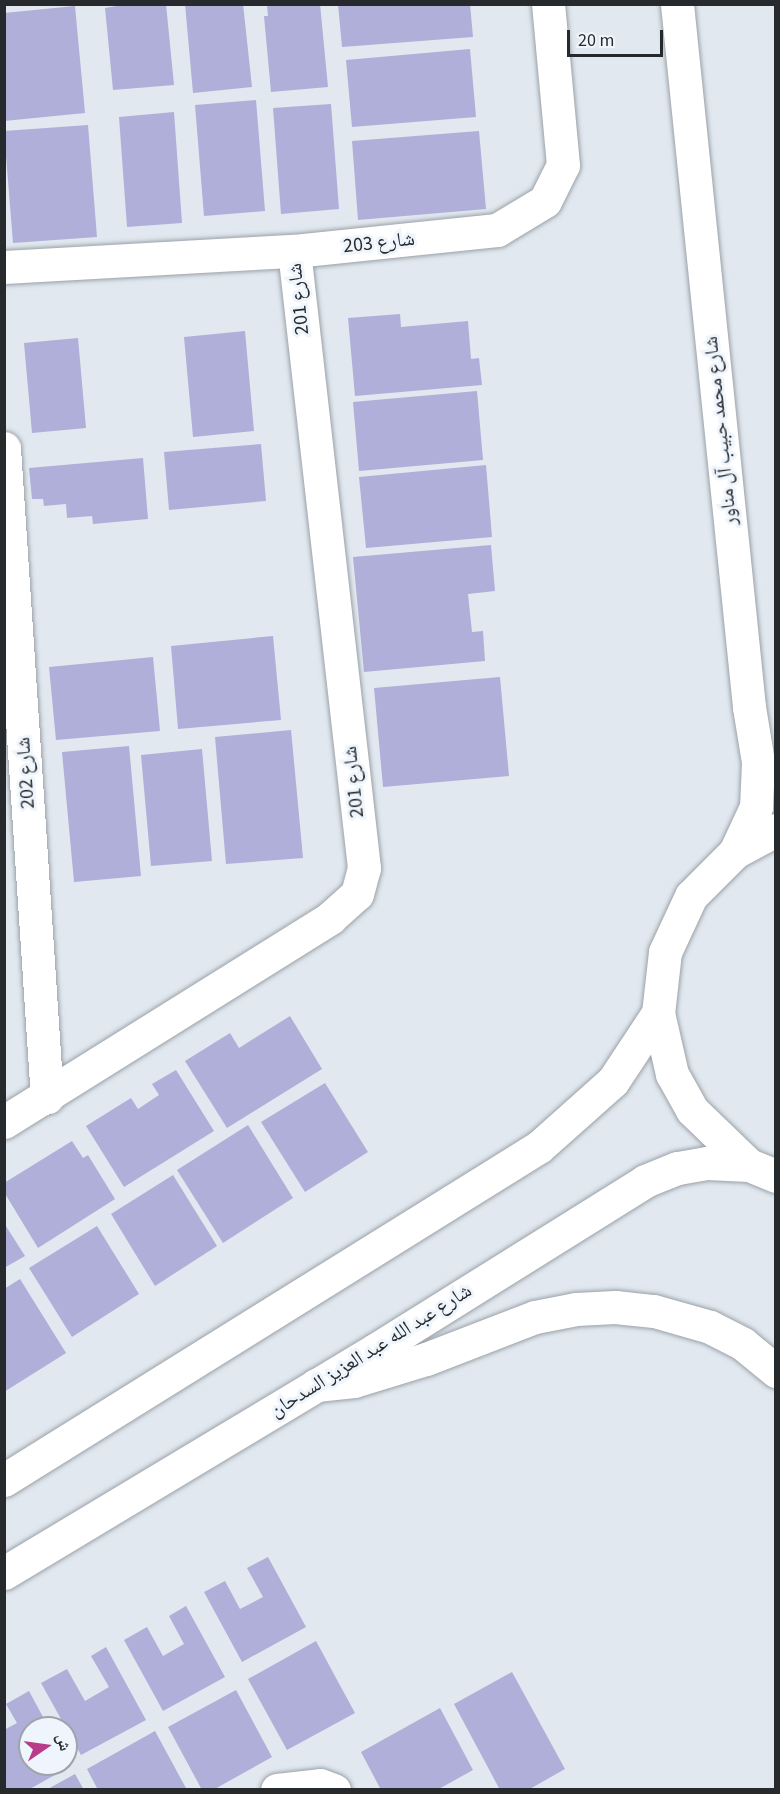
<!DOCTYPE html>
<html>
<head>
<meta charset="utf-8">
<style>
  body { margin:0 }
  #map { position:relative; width:780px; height:1794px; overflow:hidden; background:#e1e8ef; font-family:"Source Sans 3","Noto Naskh Arabic",sans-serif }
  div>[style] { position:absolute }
  .building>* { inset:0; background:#b0afd9 }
  .roads { filter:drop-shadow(0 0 2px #9ba1a8) drop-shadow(0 0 2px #9ba1a8) }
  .minor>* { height:33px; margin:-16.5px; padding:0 16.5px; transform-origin:16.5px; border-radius:16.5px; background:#fff }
  .major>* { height:33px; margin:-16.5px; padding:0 16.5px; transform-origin:16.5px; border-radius:16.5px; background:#fff }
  span { translate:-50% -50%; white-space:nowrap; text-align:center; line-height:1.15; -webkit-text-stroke:6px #eef5fc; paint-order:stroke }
  .street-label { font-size:20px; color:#272a2c }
  .frame { position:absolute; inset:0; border:6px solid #272a2c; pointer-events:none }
  .north { position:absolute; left:18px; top:1716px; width:60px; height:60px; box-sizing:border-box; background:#eef5fc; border:2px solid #9ea4a9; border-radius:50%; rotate:77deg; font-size:16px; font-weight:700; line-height:24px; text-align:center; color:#272a2c }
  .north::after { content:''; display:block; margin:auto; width:21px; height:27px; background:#b93c8b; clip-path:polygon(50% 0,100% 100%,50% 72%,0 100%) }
  .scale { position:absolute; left:567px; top:30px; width:96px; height:27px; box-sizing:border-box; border:3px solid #272a2c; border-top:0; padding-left:8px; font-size:18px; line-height:21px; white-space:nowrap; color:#272a2c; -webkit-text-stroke:4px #eef5fc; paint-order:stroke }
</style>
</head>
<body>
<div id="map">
  <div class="building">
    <i style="clip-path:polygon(129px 4px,166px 4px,174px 85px,113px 90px,105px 8px)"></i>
    <i style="clip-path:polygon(185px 4px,243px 4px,252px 87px,193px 93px)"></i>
    <i style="clip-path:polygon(267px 4px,320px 4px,328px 87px,271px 92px,264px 16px,268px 16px)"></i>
    <i style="clip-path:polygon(338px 4px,470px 4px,473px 37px,342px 47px)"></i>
    <i style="clip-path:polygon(75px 6px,85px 113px,4px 121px,4px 13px)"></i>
    <i style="clip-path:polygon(470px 49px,476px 117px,352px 127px,346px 60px)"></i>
    <i style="clip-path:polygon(256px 100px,265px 211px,204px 216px,195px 105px)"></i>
    <i style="clip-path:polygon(331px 104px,339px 209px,281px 214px,273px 108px)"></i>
    <i style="clip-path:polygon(174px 112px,182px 223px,127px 227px,119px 117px)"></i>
    <i style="clip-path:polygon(88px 125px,97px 237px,13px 243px,4px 131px)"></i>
    <i style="clip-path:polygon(479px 131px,486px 209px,358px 220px,352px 141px)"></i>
    <i style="clip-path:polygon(400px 314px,401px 327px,468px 321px,471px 359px,479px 358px,482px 385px,355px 396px,348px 318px)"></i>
    <i style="clip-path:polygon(245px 331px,254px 431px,193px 437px,184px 337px)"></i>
    <i style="clip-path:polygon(78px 338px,86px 428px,32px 433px,24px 343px)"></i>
    <i style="clip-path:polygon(477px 391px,483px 460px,359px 471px,353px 402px)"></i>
    <i style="clip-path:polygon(261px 444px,266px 501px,169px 510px,164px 452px)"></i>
    <i style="clip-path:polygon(143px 458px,148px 519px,93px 524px,92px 516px,67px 518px,66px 504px,44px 506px,43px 499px,32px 499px,29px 468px)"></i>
    <i style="clip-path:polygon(486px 465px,492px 537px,366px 548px,359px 477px)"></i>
    <i style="clip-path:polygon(491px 545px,495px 591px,468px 594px,472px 632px,483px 631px,485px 661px,364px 672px,353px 557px)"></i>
    <i style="clip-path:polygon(273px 636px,281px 720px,178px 729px,171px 646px)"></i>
    <i style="clip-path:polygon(153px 657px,160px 731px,56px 740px,49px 667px)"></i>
    <i style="clip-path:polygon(500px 677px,509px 776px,383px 787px,374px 688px)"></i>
    <i style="clip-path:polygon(291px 730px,303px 858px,226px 864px,215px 737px)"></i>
    <i style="clip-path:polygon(129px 746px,141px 876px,74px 882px,62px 752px)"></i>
    <i style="clip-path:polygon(202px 749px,212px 861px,151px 866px,141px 755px)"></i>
    <i style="clip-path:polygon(290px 1016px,322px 1069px,227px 1128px,185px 1061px,230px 1033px,239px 1048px)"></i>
    <i style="clip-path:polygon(176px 1070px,214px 1131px,124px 1187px,86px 1126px,131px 1098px,138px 1109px,159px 1095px,152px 1084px)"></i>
    <i style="clip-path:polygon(325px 1083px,368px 1152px,305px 1192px,261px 1122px)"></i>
    <i style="clip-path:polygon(248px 1125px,293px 1198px,223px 1243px,177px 1170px)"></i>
    <i style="clip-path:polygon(72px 1141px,83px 1158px,88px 1155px,115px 1199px,38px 1248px,4px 1192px,4px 1183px)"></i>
    <i style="clip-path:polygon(173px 1175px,217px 1246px,155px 1286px,111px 1214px)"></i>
    <i style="clip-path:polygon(4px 1223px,25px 1256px,4px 1268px)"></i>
    <i style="clip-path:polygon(97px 1226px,139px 1294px,72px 1337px,29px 1268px)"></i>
    <i style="clip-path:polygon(20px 1279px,66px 1353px,4px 1392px,4px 1289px)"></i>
    <i style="clip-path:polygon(268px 1557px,306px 1627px,242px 1662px,204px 1592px,225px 1581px,240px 1609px,263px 1597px,247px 1568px)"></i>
    <i style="clip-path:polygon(186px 1606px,225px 1677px,163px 1711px,124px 1640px,147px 1627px,163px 1656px,184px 1644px,169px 1616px)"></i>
    <i style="clip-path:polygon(316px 1641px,355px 1713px,287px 1750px,248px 1679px)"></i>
    <i style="clip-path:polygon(106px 1647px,146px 1720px,81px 1755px,41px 1683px,67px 1669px,85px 1701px,109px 1687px,91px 1656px)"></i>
    <i style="clip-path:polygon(512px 1672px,565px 1769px,528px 1790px,500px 1790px,454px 1704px)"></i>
    <i style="clip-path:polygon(236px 1690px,272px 1757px,213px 1790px,202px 1790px,168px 1727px)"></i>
    <i style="clip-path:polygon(29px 1691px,49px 1728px,30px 1728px,30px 1764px,66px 1764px,66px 1758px,71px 1766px,28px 1790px,4px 1790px,4px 1730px,17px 1723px,6px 1704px)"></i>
    <i style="clip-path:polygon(440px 1708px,473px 1770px,437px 1790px,381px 1790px,361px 1752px)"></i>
    <i style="clip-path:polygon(155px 1731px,187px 1790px,98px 1790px,87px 1769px)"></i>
    <i style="clip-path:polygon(75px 1774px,84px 1790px,46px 1790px)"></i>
  </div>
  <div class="roads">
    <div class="minor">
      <i style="left:4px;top:267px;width:290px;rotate:-3.2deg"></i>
      <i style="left:294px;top:251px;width:204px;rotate:-5.9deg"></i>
      <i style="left:497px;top:230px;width:56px;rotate:-31.1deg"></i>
      <i style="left:545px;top:201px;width:40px;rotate:-63.4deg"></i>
      <i style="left:563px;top:165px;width:162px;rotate:-95.3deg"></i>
      <i style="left:4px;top:448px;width:651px;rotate:86.22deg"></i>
      <i style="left:4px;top:1122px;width:385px;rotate:-32deg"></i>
      <i style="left:330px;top:918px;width:36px;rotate:-42deg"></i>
      <i style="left:357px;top:894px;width:27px;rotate:-75deg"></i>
      <i style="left:364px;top:868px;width:621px;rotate:-96.47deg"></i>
      <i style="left:4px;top:1480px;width:630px;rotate:-31.9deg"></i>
      <i style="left:539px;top:1147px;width:99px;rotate:-41.7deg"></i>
      <i style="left:613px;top:1081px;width:82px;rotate:-56.5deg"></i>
      <i style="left:4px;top:1573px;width:433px;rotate:-31deg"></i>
      <i style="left:375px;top:1350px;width:319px;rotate:-32deg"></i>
      <i style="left:645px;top:1181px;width:35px;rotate:-22deg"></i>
      <i style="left:678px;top:1168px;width:29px;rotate:-10deg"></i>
      <i style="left:707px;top:1163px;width:42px;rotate:2.7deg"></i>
      <i style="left:277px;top:1790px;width:43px;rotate:-6.6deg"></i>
      <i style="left:320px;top:1785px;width:15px;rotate:20deg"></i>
    </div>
    <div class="major">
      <i style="left:677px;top:4px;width:707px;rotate:84.15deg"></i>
      <i style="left:749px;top:707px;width:56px;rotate:80.7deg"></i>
      <i style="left:758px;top:762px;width:45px;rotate:92.5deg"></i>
      <i style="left:756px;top:807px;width:50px;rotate:115deg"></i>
      <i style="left:776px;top:830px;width:47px;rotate:151.8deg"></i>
      <i style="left:735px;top:852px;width:62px;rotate:135deg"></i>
      <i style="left:691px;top:896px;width:62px;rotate:114.9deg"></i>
      <i style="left:665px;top:952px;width:61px;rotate:96.5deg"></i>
      <i style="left:658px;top:1013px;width:63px;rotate:77.1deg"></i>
      <i style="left:672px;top:1074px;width:41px;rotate:60.9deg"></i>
      <i style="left:692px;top:1110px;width:79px;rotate:44deg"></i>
      <i style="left:749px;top:1165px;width:29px;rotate:22deg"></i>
      <i style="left:316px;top:1385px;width:38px;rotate:-6deg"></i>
      <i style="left:354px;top:1381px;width:75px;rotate:-17deg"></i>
      <i style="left:426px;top:1359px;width:117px;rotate:-21.1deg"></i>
      <i style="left:535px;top:1317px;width:42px;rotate:-11deg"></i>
      <i style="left:576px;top:1309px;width:39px;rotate:-3deg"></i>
      <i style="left:615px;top:1307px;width:39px;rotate:6deg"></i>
      <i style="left:654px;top:1311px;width:58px;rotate:15.9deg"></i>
      <i style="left:710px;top:1327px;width:37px;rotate:27deg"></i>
      <i style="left:743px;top:1344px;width:43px;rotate:39.3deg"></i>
    </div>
  </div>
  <div class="street-label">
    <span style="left:379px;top:243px;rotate:-6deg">شارع 203</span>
    <span style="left:299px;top:299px;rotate:-96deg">شارع 201</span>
    <span style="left:721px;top:431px;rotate:-96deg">شارع محمد حبيب آل مناور</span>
    <span style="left:26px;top:773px;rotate:-94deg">شارع 202</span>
    <span style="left:354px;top:782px;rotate:-96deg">شارع 201</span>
    <span style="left:371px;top:1351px;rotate:-32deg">شارع عبد الله عبد العزيز السدحان</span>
  </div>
  <div class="frame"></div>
  <div class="north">ش</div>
  <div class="scale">20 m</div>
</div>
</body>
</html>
